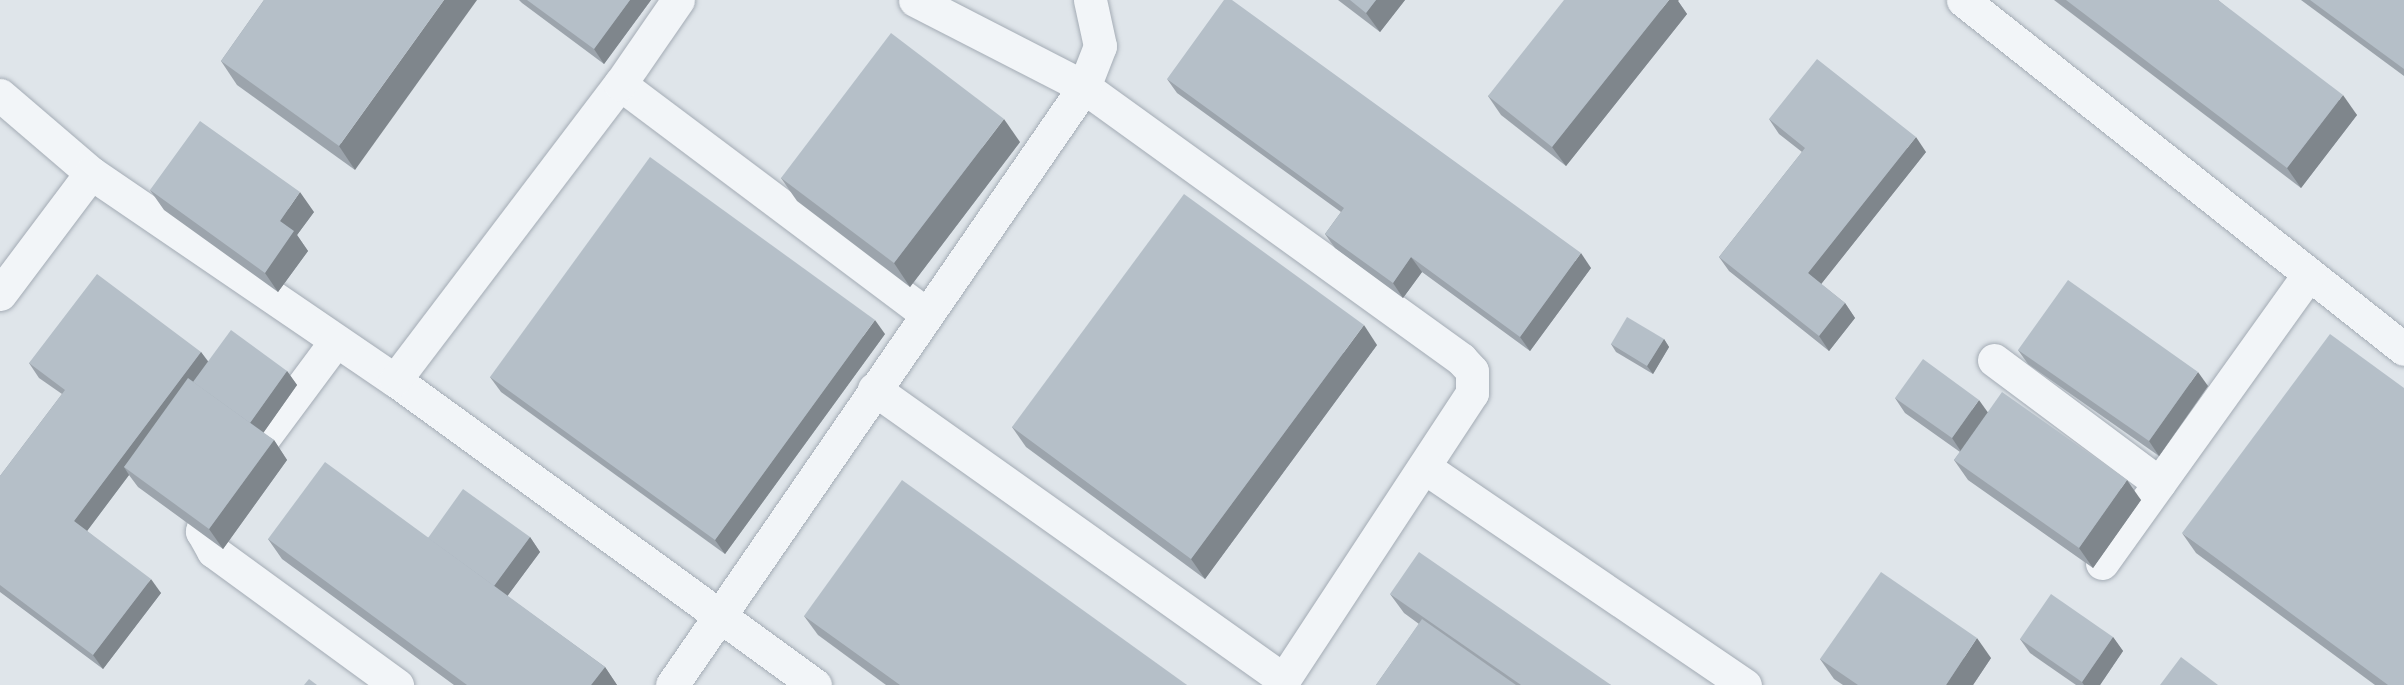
<!DOCTYPE html>
<html>
<head>
<meta charset="utf-8">
<style>
  body { margin:0 }
  #map { position:relative; width:2404px; height:685px; overflow:hidden; background:#dfe5ea; font-family:"Work Sans",sans-serif }
  div>[style] { position:absolute }
  .roads { filter:drop-shadow(0 0 2px #a4acb5) drop-shadow(0 0 2px #a4acb5) }
  .minor>* { height:33px; margin:-16.5px; padding:0 16.5px; transform-origin:16.5px; border-radius:16.5px; background:#f2f5f8 }
  .wall>* { inset:0; background:#9ca4ac }
  .shaded-wall>* { inset:0; background:#7f868c }
  .building>* { inset:0; background:#b5bfc8 }
  span { translate:-50% -50%; white-space:nowrap; text-align:center; line-height:1.15; -webkit-text-stroke:5px #eff3f7; paint-order:stroke }
</style>
</head>
<body>
<div id="map">
  <div class="roads">
    <div class="minor">
      <i style="left:915px;top:0;width:190px;rotate:27.2deg"></i>
      <i style="left:1084px;top:87px;width:465px;rotate:35.8deg"></i>
      <i style="left:1461px;top:359px;width:16px;rotate:47deg"></i>
      <i style="left:1472px;top:371px;width:22px;rotate:90deg"></i>
      <i style="left:1472px;top:393px;width:349px;rotate:123.3deg"></i>
      <i style="left:1963px;top:0;width:562px;rotate:38.36deg"></i>
      <i style="left:620px;top:84px;width:383px;rotate:36.9deg"></i>
      <i style="left:0;top:95px;width:120px;rotate:40.6deg"></i>
      <i style="left:91px;top:173px;width:368px;rotate:34.3deg"></i>
      <i style="left:395px;top:380px;width:519px;rotate:35.99deg"></i>
      <i style="left:0;top:294px;width:151px;rotate:-53.1deg"></i>
      <i style="left:335px;top:342px;width:217px;rotate:126.6deg"></i>
      <i style="left:206px;top:516px;width:16px;rotate:105deg"></i>
      <i style="left:202px;top:531px;width:23px;rotate:61deg"></i>
      <i style="left:213px;top:551px;width:228px;rotate:36.1deg"></i>
      <i style="left:1994px;top:360px;width:206px;rotate:36.7deg"></i>
      <i style="left:395px;top:380px;width:372px;rotate:-52.8deg"></i>
      <i style="left:620px;top:84px;width:102px;rotate:-55.4deg"></i>
      <i style="left:874px;top:389px;width:503px;rotate:35.37deg"></i>
      <i style="left:1424px;top:467px;width:388px;rotate:34.2deg"></i>
      <i style="left:2102px;top:563px;width:355px;rotate:-54.4deg"></i>
      <i style="left:672px;top:685px;width:726px;rotate:-55.43deg"></i>
      <i style="left:1084px;top:87px;width:44px;rotate:-68.7deg"></i>
      <i style="left:1100px;top:46px;width:47px;rotate:-102.3deg"></i>
    </div>
  </div>
  <div class="wall">
    <i style="clip-path:polygon(264px 0,355px 170px,237px 85px,221px 61px)"></i>
    <i style="clip-path:polygon(519px 0,651px 0,604px 64px,522px 3px)"></i>
    <i style="clip-path:polygon(1338px 0,1405px 0,1380px 32px)"></i>
    <i style="clip-path:polygon(2054px 0,2218px 0,2357px 115px,2301px 188px)"></i>
    <i style="clip-path:polygon(2301px 0,2404px 0,2404px 76px)"></i>
    <i style="clip-path:polygon(1678px 1px,1687px 14px,1566px 166px,1501px 115px,1488px 96px)"></i>
    <i style="clip-path:polygon(1167px 79px,1591px 268px,1530px 351px,1422px 272px,1403px 298px,1335px 248px,1325px 234px,1341px 212px,1177px 93px)"></i>
    <i style="clip-path:polygon(1769px 119px,1926px 152px,1821px 284px,1845px 303px,1855px 318px,1829px 351px,1729px 271px,1719px 257px,1802px 152px,1779px 134px)"></i>
    <i style="clip-path:polygon(1020px 142px,910px 287px,797px 201px,781px 178px)"></i>
    <i style="clip-path:polygon(150px 190px,314px 212px,297px 235px,308px 251px,278px 292px,164px 210px)"></i>
    <i style="clip-path:polygon(885px 334px,725px 554px,501px 392px,490px 377px)"></i>
    <i style="clip-path:polygon(1664px 339px,1669px 347px,1653px 374px,1616px 352px,1611px 344px)"></i>
    <i style="clip-path:polygon(1377px 345px,1205px 579px,1026px 447px,1012px 427px)"></i>
    <i style="clip-path:polygon(2018px 350px,2208px 386px,2159px 456px,2028px 364px)"></i>
    <i style="clip-path:polygon(201px 352px,208px 361px,287px 371px,297px 385px,263px 433px,274px 440px,287px 460px,223px 549px,138px 487px,129px 475px,87px 531px,161px 593px,103px 669px,0 592px,0 476px,62px 394px,39px 378px,29px 363px)"></i>
    <i style="clip-path:polygon(1895px 398px,1988px 412px,2141px 500px,2093px 568px,1968px 480px,1954px 460px,1960px 452px,1905px 413px)"></i>
    <i style="clip-path:polygon(2182px 533px,2404px 685px,2375px 685px,2196px 553px)"></i>
    <i style="clip-path:polygon(530px 537px,540px 552px,507px 596px,605px 667px,617px 685px,454px 685px,282px 559px,268px 539px)"></i>
    <i style="clip-path:polygon(1390px 594px,1611px 685px,1376px 685px,1419px 624px,1404px 613px)"></i>
    <i style="clip-path:polygon(804px 616px,1187px 685px,886px 685px,818px 635px)"></i>
    <i style="clip-path:polygon(2113px 637px,2123px 651px,2100px 685px,2076px 685px,2030px 653px,2020px 639px)"></i>
    <i style="clip-path:polygon(1991px 658px,1973px 685px,1843px 685px,1834px 679px,1820px 659px)"></i>
  </div>
  <div class="shaded-wall">
    <i style="clip-path:polygon(444px 0,477px 0,355px 170px,339px 146px)"></i>
    <i style="clip-path:polygon(630px 0,651px 0,604px 64px,594px 49px)"></i>
    <i style="clip-path:polygon(1376px 0,1405px 0,1380px 32px,1366px 13px)"></i>
    <i style="clip-path:polygon(1669px 0,1679px 0,1678px 1px,1687px 14px,1566px 166px,1552px 147px)"></i>
    <i style="clip-path:polygon(2343px 95px,2357px 115px,2301px 188px,2287px 168px)"></i>
    <i style="clip-path:polygon(1004px 119px,1020px 142px,910px 287px,894px 263px)"></i>
    <i style="clip-path:polygon(1916px 137px,1926px 152px,1818px 288px,1808px 273px)"></i>
    <i style="clip-path:polygon(300px 192px,314px 212px,297px 235px,308px 251px,278px 292px,265px 273px,280px 221px)"></i>
    <i style="clip-path:polygon(1581px 253px,1591px 268px,1530px 351px,1520px 337px)"></i>
    <i style="clip-path:polygon(1411px 257px,1422px 272px,1403px 298px,1393px 283px)"></i>
    <i style="clip-path:polygon(1845px 303px,1855px 318px,1829px 351px,1819px 336px)"></i>
    <i style="clip-path:polygon(875px 320px,885px 334px,725px 554px,715px 540px)"></i>
    <i style="clip-path:polygon(1364px 325px,1377px 345px,1205px 579px,1191px 559px)"></i>
    <i style="clip-path:polygon(1664px 339px,1669px 347px,1653px 374px,1647px 366px)"></i>
    <i style="clip-path:polygon(201px 352px,211px 366px,124px 467px,129px 475px,84px 535px,74px 521px)"></i>
    <i style="clip-path:polygon(287px 371px,297px 385px,259px 439px,249px 424px)"></i>
    <i style="clip-path:polygon(2198px 372px,2208px 386px,2159px 456px,2149px 441px)"></i>
    <i style="clip-path:polygon(1979px 400px,1989px 414px,1962px 453px,1952px 438px)"></i>
    <i style="clip-path:polygon(274px 440px,287px 460px,223px 549px,209px 529px)"></i>
    <i style="clip-path:polygon(2127px 480px,2141px 500px,2093px 568px,2079px 548px)"></i>
    <i style="clip-path:polygon(530px 537px,540px 552px,503px 602px,493px 587px)"></i>
    <i style="clip-path:polygon(151px 579px,161px 593px,103px 669px,93px 655px)"></i>
    <i style="clip-path:polygon(2113px 637px,2123px 651px,2100px 685px,2084px 685px,2082px 682px)"></i>
    <i style="clip-path:polygon(1977px 638px,1991px 658px,1973px 685px,1946px 685px)"></i>
    <i style="clip-path:polygon(605px 667px,617px 685px,591px 685px)"></i>
  </div>
  <div class="building">
    <i style="clip-path:polygon(264px 0,444px 0,339px 146px,221px 61px)"></i>
    <i style="clip-path:polygon(527px 0,630px 0,594px 49px)"></i>
    <i style="clip-path:polygon(1224px 0,1232px 0,1581px 253px,1520px 337px,1411px 257px,1393px 283px,1325px 234px,1344px 208px,1167px 79px)"></i>
    <i style="clip-path:polygon(1350px 0,1376px 0,1366px 13px)"></i>
    <i style="clip-path:polygon(1564px 0,1669px 0,1552px 147px,1488px 96px)"></i>
    <i style="clip-path:polygon(2066px 0,2218px 0,2343px 95px,2287px 168px)"></i>
    <i style="clip-path:polygon(2310px 0,2404px 0,2404px 69px)"></i>
    <i style="clip-path:polygon(891px 33px,1004px 119px,894px 263px,781px 178px)"></i>
    <i style="clip-path:polygon(1817px 59px,1916px 137px,1808px 273px,1845px 303px,1819px 336px,1719px 257px,1805px 148px,1769px 119px)"></i>
    <i style="clip-path:polygon(200px 121px,300px 192px,280px 221px,294px 231px,265px 273px,150px 190px)"></i>
    <i style="clip-path:polygon(650px 157px,875px 320px,715px 540px,490px 377px)"></i>
    <i style="clip-path:polygon(1184px 194px,1364px 325px,1191px 559px,1012px 427px)"></i>
    <i style="clip-path:polygon(97px 274px,201px 352px,74px 521px,151px 579px,93px 655px,0 585px,0 476px,65px 390px,29px 363px)"></i>
    <i style="clip-path:polygon(2068px 280px,2198px 372px,2149px 441px,2018px 350px)"></i>
    <i style="clip-path:polygon(1627px 317px,1664px 339px,1647px 366px,1611px 344px)"></i>
    <i style="clip-path:polygon(231px 330px,287px 371px,250px 423px,193px 382px)"></i>
    <i style="clip-path:polygon(2330px 334px,2404px 388px,2404px 685px,2388px 685px,2182px 533px)"></i>
    <i style="clip-path:polygon(1923px 359px,1979px 400px,1952px 438px,1895px 398px)"></i>
    <i style="clip-path:polygon(188px 378px,274px 440px,209px 529px,124px 467px)"></i>
    <i style="clip-path:polygon(2002px 392px,2127px 480px,2079px 548px,1954px 460px)"></i>
    <i style="clip-path:polygon(325px 462px,605px 667px,591px 685px,467px 685px,268px 539px)"></i>
    <i style="clip-path:polygon(902px 480px,1187px 685px,900px 685px,804px 616px)"></i>
    <i style="clip-path:polygon(463px 489px,530px 537px,494px 586px,428px 538px)"></i>
    <i style="clip-path:polygon(1419px 552px,1611px 685px,1521px 685px,1390px 594px)"></i>
    <i style="clip-path:polygon(1881px 572px,1977px 638px,1946px 685px,1858px 685px,1820px 659px)"></i>
    <i style="clip-path:polygon(2051px 594px,2113px 637px,2082px 682px,2020px 639px)"></i>
    <i style="clip-path:polygon(1422px 619px,1516px 685px,1376px 685px)"></i>
    <i style="clip-path:polygon(2181px 657px,2218px 685px,2160px 685px)"></i>
    <i style="clip-path:polygon(309px 679px,317px 685px,304px 685px)"></i>
  </div>
</div>
</body>
</html>
